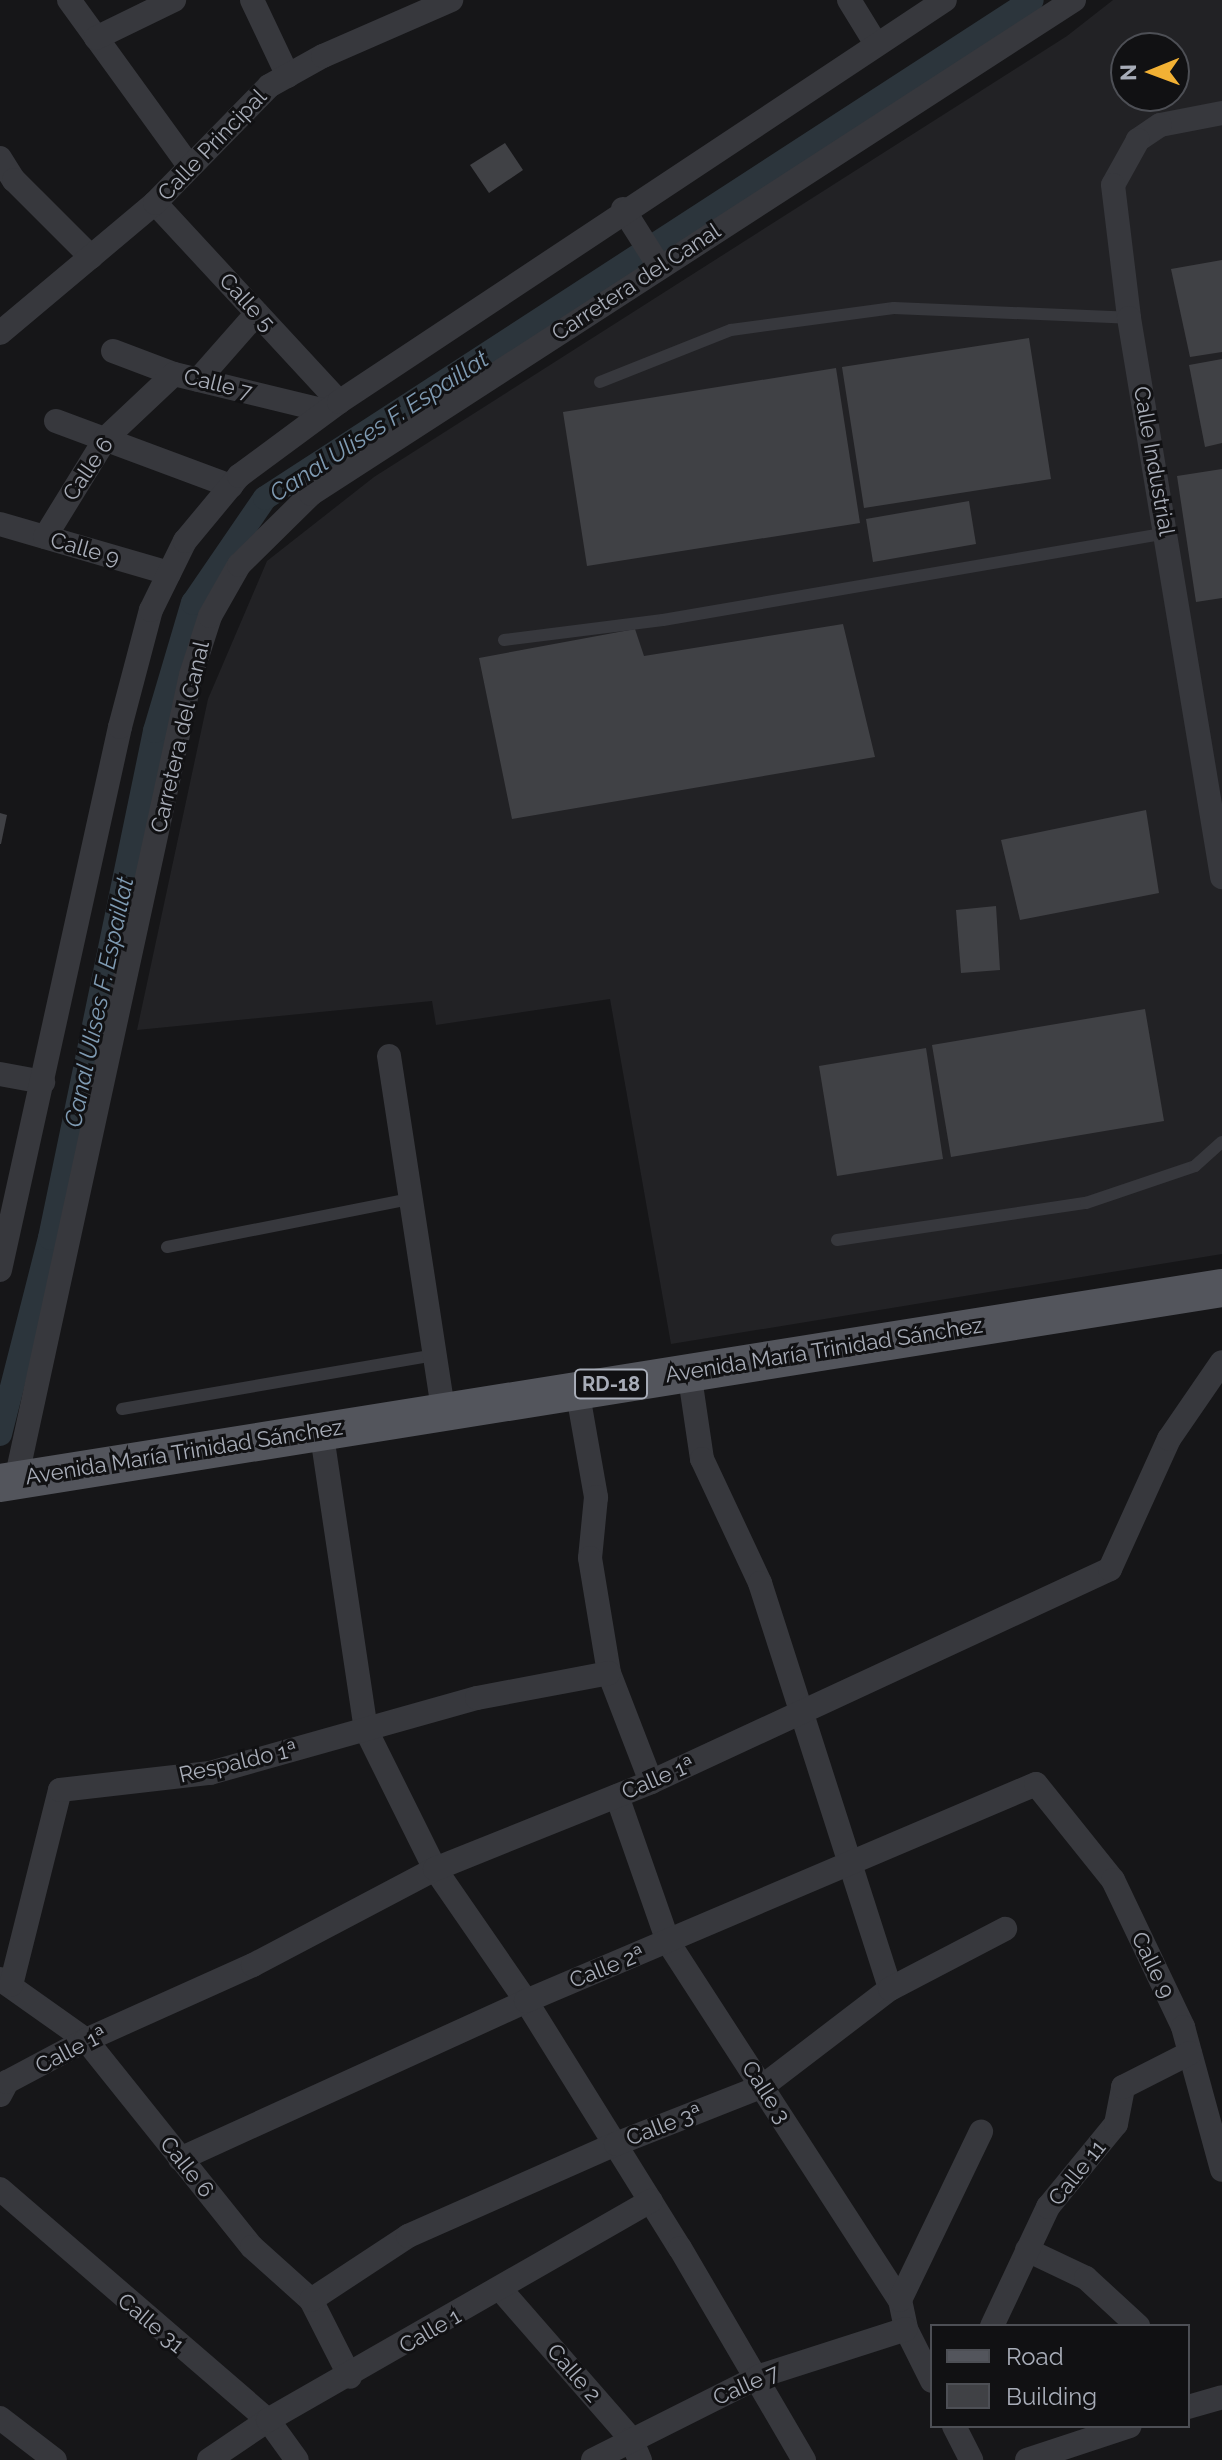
<!DOCTYPE html>
<html>
<head>
<meta charset="utf-8">
<style>
  body { margin:0 }
  #map { position:relative; width:1222px; height:2460px; overflow:hidden; background:#161618; font-family:Raleway,sans-serif }
  div>[style] { position:absolute }
  .built>* { inset:0; background:#222225 }
  .canal>* { height:24px; margin:-12px; padding:0 12px; transform-origin:12px; border-radius:12px; background:#2c353c }
  .building>* { inset:0; background:#404145 }
  .service>* { height:12px; margin:-6px; padding:0 6px; transform-origin:6px; border-radius:6px; background:#37383d }
  .minor>* { height:24px; margin:-12px; padding:0 12px; transform-origin:12px; border-radius:12px; background:#37383d }
  .primary>* { height:38px; margin:-19px; padding:0 19px; transform-origin:19px; border-radius:19px; background:#53555c }
  span { translate:-50% -50%; white-space:nowrap; text-align:center; line-height:1.15; -webkit-text-stroke:6px #111113; paint-order:stroke }
  .shield-label span { padding:2px 6px; background:#111113; border:2px solid; border-radius:6px; -webkit-text-stroke-width:0 }
  .shield-label { font-size:20px; color:#a8adb8; font-weight:700 }
  .street-label { font-size:22px; color:#a8adb8 }
  .water-label { font-size:24px; color:#7f9bb3; font-style:italic }
  .legend { position:absolute; left:930px; top:2324px; width:260px; height:104px; box-sizing:border-box; background:#111113; border:2px solid #4d4f55; margin:0; padding:10px 14px; list-style:none; font-size:24px; color:#a8adb8 }
  .legend li { display:flex; align-items:center; gap:16px; height:40px }
  .legend b { width:40px; border:2px solid #4d4f55 }
  .north { position:absolute; left:1110px; top:32px; width:80px; height:80px; box-sizing:border-box; background:#111113; border:2px solid #4d4f55; border-radius:50%; rotate:269deg; font-size:22px; font-weight:700; line-height:32px; text-align:center; color:#a8adb8 }
  .north::after { content:''; display:block; margin:auto; width:28px; height:36px; background:#f2b134; clip-path:polygon(50% 0,100% 100%,50% 72%,0 100%) }
</style>
</head>
<body>
<div id="map">
  <div class="built">
    <i style="clip-path:polygon(evenodd,1113px 0,1222px 0,1222px 1254px,671px 1344px,610px 999px,436px 1025px,432px 1001px,137px 1030px,208px 699px,267px 561px,374px 477px,1067px 36px,1113px 0,1126px 48px,1174px 48px,1174px 96px,1126px 96px,1126px 48px)"></i>
  </div>
  <div class="canal">
    <i style="left:0;top:1434px;width:202px;rotate:-75.7deg"></i>
    <i style="left:50px;top:1238px;width:518px;rotate:-78.3deg"></i>
    <i style="left:155px;top:731px;width:134px;rotate:-73.5deg"></i>
    <i style="left:193px;top:603px;width:127px;rotate:-55.6deg"></i>
    <i style="left:265px;top:498px;width:914px;rotate:-32.99deg"></i>
  </div>
  <div class="building">
    <i style="clip-path:polygon(505px 143px,523px 170px,489px 193px,470px 165px)"></i>
    <i style="clip-path:polygon(1222px 260px,1222px 352px,1190px 357px,1171px 269px)"></i>
    <i style="clip-path:polygon(1029px 338px,1051px 479px,864px 508px,842px 367px)"></i>
    <i style="clip-path:polygon(1222px 359px,1222px 443px,1205px 447px,1189px 365px)"></i>
    <i style="clip-path:polygon(836px 368px,860px 523px,587px 566px,563px 412px)"></i>
    <i style="clip-path:polygon(1222px 469px,1222px 598px,1196px 602px,1177px 476px)"></i>
    <i style="clip-path:polygon(969px 501px,976px 544px,873px 562px,866px 519px)"></i>
    <i style="clip-path:polygon(843px 624px,875px 757px,512px 819px,479px 658px,635px 629px,644px 656px)"></i>
    <i style="clip-path:polygon(1146px 810px,1159px 893px,1020px 920px,1001px 840px)"></i>
    <i style="clip-path:polygon(0 813px,7px 815px,1px 844px,0 844px)"></i>
    <i style="clip-path:polygon(996px 906px,1000px 970px,961px 973px,956px 910px)"></i>
    <i style="clip-path:polygon(1145px 1009px,1164px 1121px,951px 1157px,932px 1045px)"></i>
    <i style="clip-path:polygon(926px 1048px,943px 1159px,837px 1176px,819px 1066px)"></i>
  </div>
  <div class="service">
    <i style="left:600px;top:382px;width:141px;rotate:-21.7deg"></i>
    <i style="left:731px;top:330px;width:164px;rotate:-7.7deg"></i>
    <i style="left:894px;top:308px;width:235px;rotate:2.4deg"></i>
    <i style="left:504px;top:640px;width:160px;rotate:-7.2deg"></i>
    <i style="left:663px;top:620px;width:511px;rotate:-9.79deg"></i>
    <i style="left:837px;top:1240px;width:252px;rotate:-8.5deg"></i>
    <i style="left:1086px;top:1203px;width:115px;rotate:-18.7deg"></i>
    <i style="left:1195px;top:1166px;width:36px;rotate:-42deg"></i>
    <i style="left:167px;top:1247px;width:248px;rotate:-11.2deg"></i>
    <i style="left:122px;top:1409px;width:317px;rotate:-9.8deg"></i>
  </div>
  <div class="minor">
    <i style="left:69px;top:0;width:205px;rotate:54.1deg"></i>
    <i style="left:252px;top:0;width:84px;rotate:64.7deg"></i>
    <i style="left:849px;top:0;width:52px;rotate:58.5deg"></i>
    <i style="left:96px;top:38px;width:87px;rotate:-26deg"></i>
    <i style="left:1222px;top:113px;width:63px;rotate:169deg"></i>
    <i style="left:1160px;top:125px;width:27px;rotate:146deg"></i>
    <i style="left:1138px;top:140px;width:51px;rotate:119.1deg"></i>
    <i style="left:1113px;top:185px;width:134px;rotate:83.1deg"></i>
    <i style="left:1129px;top:318px;width:567px;rotate:80.55deg"></i>
    <i style="left:0;top:158px;width:26px;rotate:58deg"></i>
    <i style="left:14px;top:180px;width:109px;rotate:45deg"></i>
    <i style="left:155px;top:203px;width:271px;rotate:47.2deg"></i>
    <i style="left:623px;top:209px;width:67px;rotate:57.7deg"></i>
    <i style="left:0;top:333px;width:202px;rotate:-40deg"></i>
    <i style="left:155px;top:203px;width:163px;rotate:-45.7deg"></i>
    <i style="left:269px;top:86px;width:62px;rotate:-29.1deg"></i>
    <i style="left:323px;top:56px;width:140px;rotate:-23.6deg"></i>
    <i style="left:113px;top:351px;width:65px;rotate:20.7deg"></i>
    <i style="left:174px;top:374px;width:156px;rotate:13.7deg"></i>
    <i style="left:198px;top:380px;width:89px;rotate:-48.6deg"></i>
    <i style="left:56px;top:421px;width:187px;rotate:20.4deg"></i>
    <i style="left:0;top:524px;width:176px;rotate:16.2deg"></i>
    <i style="left:45px;top:537px;width:116px;rotate:-58.4deg"></i>
    <i style="left:106px;top:438px;width:93px;rotate:-43.3deg"></i>
    <i style="left:389px;top:1056px;width:358px;rotate:81.3deg"></i>
    <i style="left:0;top:1074px;width:44px;rotate:10.5deg"></i>
    <i style="left:0;top:1270px;width:556px;rotate:-77.54deg"></i>
    <i style="left:120px;top:727px;width:121px;rotate:-75.2deg"></i>
    <i style="left:151px;top:610px;width:77px;rotate:-63.8deg"></i>
    <i style="left:185px;top:541px;width:85px;rotate:-50.3deg"></i>
    <i style="left:239px;top:476px;width:124px;rotate:-36.5deg"></i>
    <i style="left:339px;top:402px;width:727px;rotate:-33.56deg"></i>
    <i style="left:689px;top:1371px;width:89px;rotate:81.6deg"></i>
    <i style="left:702px;top:1459px;width:137px;rotate:64.9deg"></i>
    <i style="left:760px;top:1583px;width:426px;rotate:72.2deg"></i>
    <i style="left:577px;top:1389px;width:110px;rotate:80deg"></i>
    <i style="left:596px;top:1497px;width:61px;rotate:95.6deg"></i>
    <i style="left:590px;top:1558px;width:117px;rotate:80.6deg"></i>
    <i style="left:609px;top:1673px;width:117px;rotate:68.9deg"></i>
    <i style="left:321px;top:1429px;width:304px;rotate:81.5deg"></i>
    <i style="left:366px;top:1730px;width:155px;rotate:63.6deg"></i>
    <i style="left:435px;top:1869px;width:160px;rotate:55.4deg"></i>
    <i style="left:526px;top:2001px;width:291px;rotate:58.1deg"></i>
    <i style="left:680px;top:2248px;width:246px;rotate:59.7deg"></i>
    <i style="left:16px;top:1480px;width:824px;rotate:-77.74deg"></i>
    <i style="left:191px;top:675px;width:62px;rotate:-72.1deg"></i>
    <i style="left:210px;top:616px;width:59px;rotate:-60.4deg"></i>
    <i style="left:239px;top:565px;width:101px;rotate:-44.6deg"></i>
    <i style="left:311px;top:494px;width:909px;rotate:-32.92deg"></i>
    <i style="left:617px;top:1796px;width:155px;rotate:70.7deg"></i>
    <i style="left:668px;top:1942px;width:427px;rotate:57.1deg"></i>
    <i style="left:900px;top:2300px;width:30px;rotate:78deg"></i>
    <i style="left:906px;top:2329px;width:58px;rotate:63.4deg"></i>
    <i style="left:0;top:1979px;width:105px;rotate:35.3deg"></i>
    <i style="left:86px;top:2040px;width:265px;rotate:51.3deg"></i>
    <i style="left:252px;top:2247px;width:79px;rotate:41.9deg"></i>
    <i style="left:311px;top:2300px;width:86px;rotate:63.1deg"></i>
    <i style="left:11px;top:1985px;width:201px;rotate:-75.9deg"></i>
    <i style="left:60px;top:1790px;width:151px;rotate:-6.5deg"></i>
    <i style="left:210px;top:1773px;width:277px;rotate:-15.7deg"></i>
    <i style="left:477px;top:1698px;width:134px;rotate:-10.7deg"></i>
    <i style="left:0;top:2095px;width:15px;rotate:-62deg"></i>
    <i style="left:7px;top:2082px;width:89px;rotate:-28deg"></i>
    <i style="left:86px;top:2040px;width:183px;rotate:-24.2deg"></i>
    <i style="left:253px;top:1965px;width:206px;rotate:-27.8deg"></i>
    <i style="left:435px;top:1869px;width:233px;rotate:-21.9deg"></i>
    <i style="left:651px;top:1782px;width:506px;rotate:-24.89deg"></i>
    <i style="left:1110px;top:1569px;width:143px;rotate:-65.6deg"></i>
    <i style="left:1169px;top:1439px;width:93px;rotate:-55.5deg"></i>
    <i style="left:180px;top:2159px;width:380px;rotate:-24.5deg"></i>
    <i style="left:526px;top:2001px;width:554px;rotate:-23.05deg"></i>
    <i style="left:1036px;top:1784px;width:123px;rotate:51.3deg"></i>
    <i style="left:1113px;top:1880px;width:163px;rotate:64.5deg"></i>
    <i style="left:1183px;top:2027px;width:148px;rotate:74.7deg"></i>
    <i style="left:0;top:2189px;width:354px;rotate:40.8deg"></i>
    <i style="left:268px;top:2420px;width:49px;rotate:54.1deg"></i>
    <i style="left:1027px;top:2250px;width:65px;rotate:25.4deg"></i>
    <i style="left:1086px;top:2278px;width:71px;rotate:42.7deg"></i>
    <i style="left:502px;top:2291px;width:196px;rotate:48.9deg"></i>
    <i style="left:631px;top:2439px;width:23px;rotate:67deg"></i>
    <i style="left:311px;top:2300px;width:116px;rotate:-33.4deg"></i>
    <i style="left:408px;top:2236px;width:227px;rotate:-23.9deg"></i>
    <i style="left:616px;top:2144px;width:158px;rotate:-21.5deg"></i>
    <i style="left:763px;top:2086px;width:160px;rotate:-37.4deg"></i>
    <i style="left:890px;top:1989px;width:130px;rotate:-27.6deg"></i>
    <i style="left:900px;top:2300px;width:187px;rotate:-64.3deg"></i>
    <i style="left:992px;top:2326px;width:132px;rotate:-64.8deg"></i>
    <i style="left:1048px;top:2207px;width:107px;rotate:-50.7deg"></i>
    <i style="left:1116px;top:2124px;width:38px;rotate:-79deg"></i>
    <i style="left:1123px;top:2087px;width:75px;rotate:-26.9deg"></i>
    <i style="left:1188px;top:2407px;width:35px;rotate:-16deg"></i>
    <i style="left:0;top:2418px;width:69px;rotate:37.4deg"></i>
    <i style="left:954px;top:2426px;width:38px;rotate:63deg"></i>
    <i style="left:209px;top:2460px;width:71px;rotate:-34.1deg"></i>
    <i style="left:268px;top:2420px;width:441px;rotate:-29.8deg"></i>
    <i style="left:593px;top:2460px;width:187px;rotate:-26.7deg"></i>
    <i style="left:760px;top:2376px;width:153px;rotate:-17.8deg"></i>
    <i style="left:1027px;top:2460px;width:108px;rotate:-18.3deg"></i>
  </div>
  <div class="primary">
    <i style="left:0;top:1483px;width:1237px;rotate:-9.07deg"></i>
  </div>
  <div class="shield-label">
    <span style="left:611px;top:1384px">RD-18</span>
  </div>
  <div class="street-label">
    <span style="left:212px;top:145px;rotate:-46deg">Calle Principal</span>
    <span style="left:636px;top:282px;rotate:-33deg">Carretera del Canal</span>
    <span style="left:247px;top:302px;rotate:47deg">Calle 5</span>
    <span style="left:218px;top:384px;rotate:14deg">Calle 7</span>
    <span style="left:1154px;top:461px;rotate:80deg">Calle Industrial</span>
    <span style="left:88px;top:469px;rotate:-56deg">Calle 6</span>
    <span style="left:85px;top:549px;rotate:16deg">Calle 9</span>
    <span style="left:180px;top:737px;rotate:-77deg">Carretera del Canal</span>
    <span style="left:824px;top:1350px;rotate:-9deg">Avenida María Trinidad Sánchez</span>
    <span style="left:184px;top:1452px;rotate:-9deg">Avenida María Trinidad Sánchez</span>
    <span style="left:238px;top:1762px;rotate:-13deg">Respaldo 1ª</span>
    <span style="left:658px;top:1778px;rotate:-23deg">Calle 1ª</span>
    <span style="left:1153px;top:1965px;rotate:64deg">Calle 9</span>
    <span style="left:607px;top:1967px;rotate:-22deg">Calle 2ª</span>
    <span style="left:71px;top:2050px;rotate:-27deg">Calle 1ª</span>
    <span style="left:766px;top:2092px;rotate:57deg">Calle 3</span>
    <span style="left:664px;top:2125px;rotate:-21deg">Calle 3ª</span>
    <span style="left:187px;top:2167px;rotate:51deg">Calle 6</span>
    <span style="left:1077px;top:2173px;rotate:-51deg">Calle 11</span>
    <span style="left:151px;top:2323px;rotate:40deg">Calle 31</span>
    <span style="left:430px;top:2331px;rotate:-30deg">Calle 1</span>
    <span style="left:574px;top:2373px;rotate:49deg">Calle 2</span>
    <span style="left:746px;top:2385px;rotate:-24deg">Calle 7</span>
  </div>
  <div class="water-label">
    <span style="left:379px;top:426px;rotate:-33deg">Canal Ulises F. Espaillat</span>
    <span style="left:99px;top:1002px;rotate:-78deg">Canal Ulises F. Espaillat</span>
  </div>
  <ul class="legend">
  <li><b style="height:10px;background:#53555c"></b>Road</li>
  <li><b style="height:22px;background:#404145"></b>Building</li>
  </ul>
  <div class="north">N</div>
</div>
</body>
</html>
